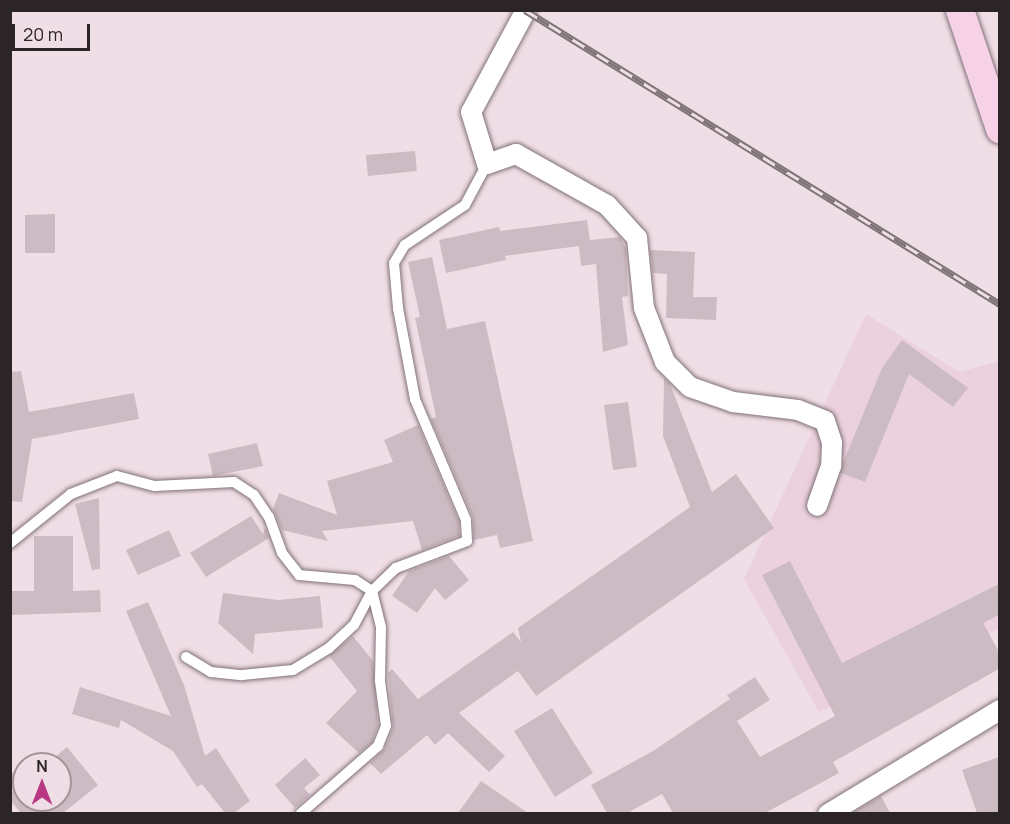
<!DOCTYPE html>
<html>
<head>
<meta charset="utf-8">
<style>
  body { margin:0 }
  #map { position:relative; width:1010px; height:824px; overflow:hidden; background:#f0dee6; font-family:Manrope,sans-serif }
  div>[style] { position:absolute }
  .built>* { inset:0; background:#ebd1dd }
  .building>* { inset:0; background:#cdbbc3 }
  .roads { filter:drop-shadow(0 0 2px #817179) drop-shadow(0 0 2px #817179) }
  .service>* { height:10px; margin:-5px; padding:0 5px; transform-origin:5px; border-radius:5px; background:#fff }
  .minor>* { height:20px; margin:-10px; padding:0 10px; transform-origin:10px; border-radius:10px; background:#fff }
  .secondary>* { height:28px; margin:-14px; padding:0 14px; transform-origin:14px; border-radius:14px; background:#f7d2e6 }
  .rail>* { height:7px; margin-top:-3.5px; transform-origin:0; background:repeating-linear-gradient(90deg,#f0dee6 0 14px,#7f7479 0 28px); box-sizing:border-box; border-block:2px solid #7f7479 }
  span { translate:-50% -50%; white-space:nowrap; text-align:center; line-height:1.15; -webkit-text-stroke:5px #f0dee6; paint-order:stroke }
  .frame { position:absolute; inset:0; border:12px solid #2c2528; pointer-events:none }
  .north { position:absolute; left:12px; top:752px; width:60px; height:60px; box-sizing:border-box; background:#f0dee6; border:2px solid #a2949a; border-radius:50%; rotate:0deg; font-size:16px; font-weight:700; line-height:24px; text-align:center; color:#2c2528 }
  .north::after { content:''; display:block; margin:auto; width:21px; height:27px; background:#b83884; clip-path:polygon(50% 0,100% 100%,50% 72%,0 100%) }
  .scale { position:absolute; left:12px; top:24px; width:78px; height:27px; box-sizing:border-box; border:3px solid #2c2528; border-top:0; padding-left:8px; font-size:18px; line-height:21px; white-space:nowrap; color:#2c2528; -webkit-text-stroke:4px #f0dee6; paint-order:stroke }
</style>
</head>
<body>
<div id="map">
  <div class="built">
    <i style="clip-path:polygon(866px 314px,959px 372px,999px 361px,999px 629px,819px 712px,744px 579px)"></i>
  </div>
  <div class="building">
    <i style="clip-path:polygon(415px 151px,417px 171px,368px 176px,366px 155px)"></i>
    <i style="clip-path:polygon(55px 214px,55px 253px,25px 253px,25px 215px)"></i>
    <i style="clip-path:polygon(587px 220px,590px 240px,620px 237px,626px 249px,628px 296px,622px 297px,628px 345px,603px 352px,596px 264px,581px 266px,579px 246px,505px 256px,506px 260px,446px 273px,439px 240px,499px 227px,500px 231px)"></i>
    <i style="clip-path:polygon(650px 250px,695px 252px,693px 297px,717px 297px,716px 320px,666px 318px,667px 274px,653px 273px)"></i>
    <i style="clip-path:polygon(432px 257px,447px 329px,485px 321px,533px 541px,500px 548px,497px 535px,474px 540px,473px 517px,431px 419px,436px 417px,415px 318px,420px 317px,408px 262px)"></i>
    <i style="clip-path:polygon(902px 340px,968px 388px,953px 407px,909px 374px,865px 482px,841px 473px,843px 463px,882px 368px)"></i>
    <i style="clip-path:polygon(21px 371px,29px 412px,134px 393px,139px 419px,32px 439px,22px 502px,10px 501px,10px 372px)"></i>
    <i style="clip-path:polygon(664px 378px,670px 384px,712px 492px,736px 474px,774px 528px,536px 696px,518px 671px,459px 713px,505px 756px,489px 772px,448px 733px,435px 745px,427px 735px,381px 774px,370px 763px,385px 749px,393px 728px,388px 673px,392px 669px,418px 699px,513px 632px,521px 642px,518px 628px,690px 507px,663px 436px)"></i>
    <i style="clip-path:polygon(628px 402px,637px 467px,613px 470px,604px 405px)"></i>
    <i style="clip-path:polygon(418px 425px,459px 522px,459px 536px,422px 550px,413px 521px,322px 531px,328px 541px,282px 530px,273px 509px,279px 493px,337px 515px,327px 481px,393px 462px,384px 440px)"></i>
    <i style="clip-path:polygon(257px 443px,263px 466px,213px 476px,208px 454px)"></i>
    <i style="clip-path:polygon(99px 498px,100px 569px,92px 570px,75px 504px)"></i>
    <i style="clip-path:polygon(251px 516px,263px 534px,265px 528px,269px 538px,206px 577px,190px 553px)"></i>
    <i style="clip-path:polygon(169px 530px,181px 556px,138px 575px,126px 550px)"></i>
    <i style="clip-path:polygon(34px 536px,73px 536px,73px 591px,100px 590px,101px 612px,10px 615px,10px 591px,34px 591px)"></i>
    <i style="clip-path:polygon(449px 556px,469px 580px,445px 600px,435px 588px,417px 613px,392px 596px,409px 571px)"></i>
    <i style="clip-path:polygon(790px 561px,842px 663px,999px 584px,999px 615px,983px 623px,999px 652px,999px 669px,833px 762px,839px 773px,765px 813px,673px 813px,662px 794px,627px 813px,607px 813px,591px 785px,653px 751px,730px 699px,727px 695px,755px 677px,770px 700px,737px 721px,760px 757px,835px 716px,762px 575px)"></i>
    <i style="clip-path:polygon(223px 593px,278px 600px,320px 596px,323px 628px,255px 634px,253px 654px,218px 623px)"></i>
    <i style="clip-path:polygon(148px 602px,184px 685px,205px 756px,216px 748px,250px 801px,234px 813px,225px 813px,202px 784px,197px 787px,173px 751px,121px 720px,119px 728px,72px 714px,80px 687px,171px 716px,126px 611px)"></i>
    <i style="clip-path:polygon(353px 636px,373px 661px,378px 725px,372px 742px,359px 753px,326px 723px,357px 691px,329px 656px)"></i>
    <i style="clip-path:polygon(552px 708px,593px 773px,555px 797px,514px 731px)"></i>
    <i style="clip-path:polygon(67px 747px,98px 785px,63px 813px,21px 813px,10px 800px,10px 775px,26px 761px,24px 800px,60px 800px,60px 764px,47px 764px)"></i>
    <i style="clip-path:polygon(999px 757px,999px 813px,977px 813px,962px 770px)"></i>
    <i style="clip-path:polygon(305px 758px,320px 775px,304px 788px,310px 795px,295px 808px,275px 785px)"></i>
    <i style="clip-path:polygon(481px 781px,528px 813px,458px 813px)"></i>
    <i style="clip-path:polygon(881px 796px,890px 813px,852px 813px)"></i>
  </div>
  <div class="roads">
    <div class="service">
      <i style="left:10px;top:543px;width:78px;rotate:-38.8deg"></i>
      <i style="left:71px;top:494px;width:49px;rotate:-21.4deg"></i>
      <i style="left:117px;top:476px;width:39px;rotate:15deg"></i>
      <i style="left:155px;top:486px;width:79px;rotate:-2.9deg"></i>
      <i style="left:234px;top:482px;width:24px;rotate:33deg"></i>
      <i style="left:254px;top:495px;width:27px;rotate:56deg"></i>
      <i style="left:269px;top:517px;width:38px;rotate:70deg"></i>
      <i style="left:282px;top:553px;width:28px;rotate:52deg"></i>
      <i style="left:299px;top:575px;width:56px;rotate:5.1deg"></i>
      <i style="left:355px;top:580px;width:20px;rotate:33deg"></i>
      <i style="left:372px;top:591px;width:38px;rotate:76deg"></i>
      <i style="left:381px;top:628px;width:53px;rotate:91.1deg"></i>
      <i style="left:380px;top:681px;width:45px;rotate:82.4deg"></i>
      <i style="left:386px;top:726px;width:22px;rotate:112deg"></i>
      <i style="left:378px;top:746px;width:103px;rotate:138.9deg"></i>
      <i style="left:186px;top:657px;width:29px;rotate:31deg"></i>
      <i style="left:211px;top:672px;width:31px;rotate:6deg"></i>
      <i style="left:242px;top:675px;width:51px;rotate:-5.6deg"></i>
      <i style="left:293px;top:670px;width:42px;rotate:-31.4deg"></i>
      <i style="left:329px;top:648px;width:34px;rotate:-43deg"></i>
      <i style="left:354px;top:625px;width:38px;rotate:-62deg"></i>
      <i style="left:372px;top:591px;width:33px;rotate:-44deg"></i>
      <i style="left:396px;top:568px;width:76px;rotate:-20.8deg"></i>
      <i style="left:467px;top:541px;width:21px;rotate:-93deg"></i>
      <i style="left:466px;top:520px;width:131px;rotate:-112.9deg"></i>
      <i style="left:415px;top:399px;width:93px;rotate:-100.6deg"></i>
      <i style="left:398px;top:308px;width:45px;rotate:-95.1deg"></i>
      <i style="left:394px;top:263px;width:21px;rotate:-59deg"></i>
      <i style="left:405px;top:245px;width:72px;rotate:-33.7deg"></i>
      <i style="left:465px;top:205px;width:47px;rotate:-61.8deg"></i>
    </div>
    <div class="minor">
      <i style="left:526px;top:10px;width:116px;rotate:118.3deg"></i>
      <i style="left:471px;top:112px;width:54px;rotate:72.9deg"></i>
      <i style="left:487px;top:164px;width:31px;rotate:-19deg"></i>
      <i style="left:516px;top:154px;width:104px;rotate:29.3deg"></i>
      <i style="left:607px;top:205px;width:45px;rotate:47.7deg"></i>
      <i style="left:637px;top:238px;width:70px;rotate:84.3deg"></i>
      <i style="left:644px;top:308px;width:58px;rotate:68.7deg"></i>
      <i style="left:665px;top:362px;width:35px;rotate:45deg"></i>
      <i style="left:690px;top:387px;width:46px;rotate:19.2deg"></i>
      <i style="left:733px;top:402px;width:65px;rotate:7deg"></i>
      <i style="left:798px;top:410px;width:29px;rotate:22deg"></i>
      <i style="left:825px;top:421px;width:23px;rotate:72deg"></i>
      <i style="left:832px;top:443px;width:23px;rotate:92deg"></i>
      <i style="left:831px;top:466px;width:42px;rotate:109.3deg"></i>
      <i style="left:828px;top:814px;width:201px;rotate:-31.2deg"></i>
    </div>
    <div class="secondary">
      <i style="left:960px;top:10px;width:126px;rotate:71.4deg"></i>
    </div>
  </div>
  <div class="rail">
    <i style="left:525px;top:10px;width:559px;rotate:31.76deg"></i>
  </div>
  <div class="frame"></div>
  <div class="north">N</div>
  <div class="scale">20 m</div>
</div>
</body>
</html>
